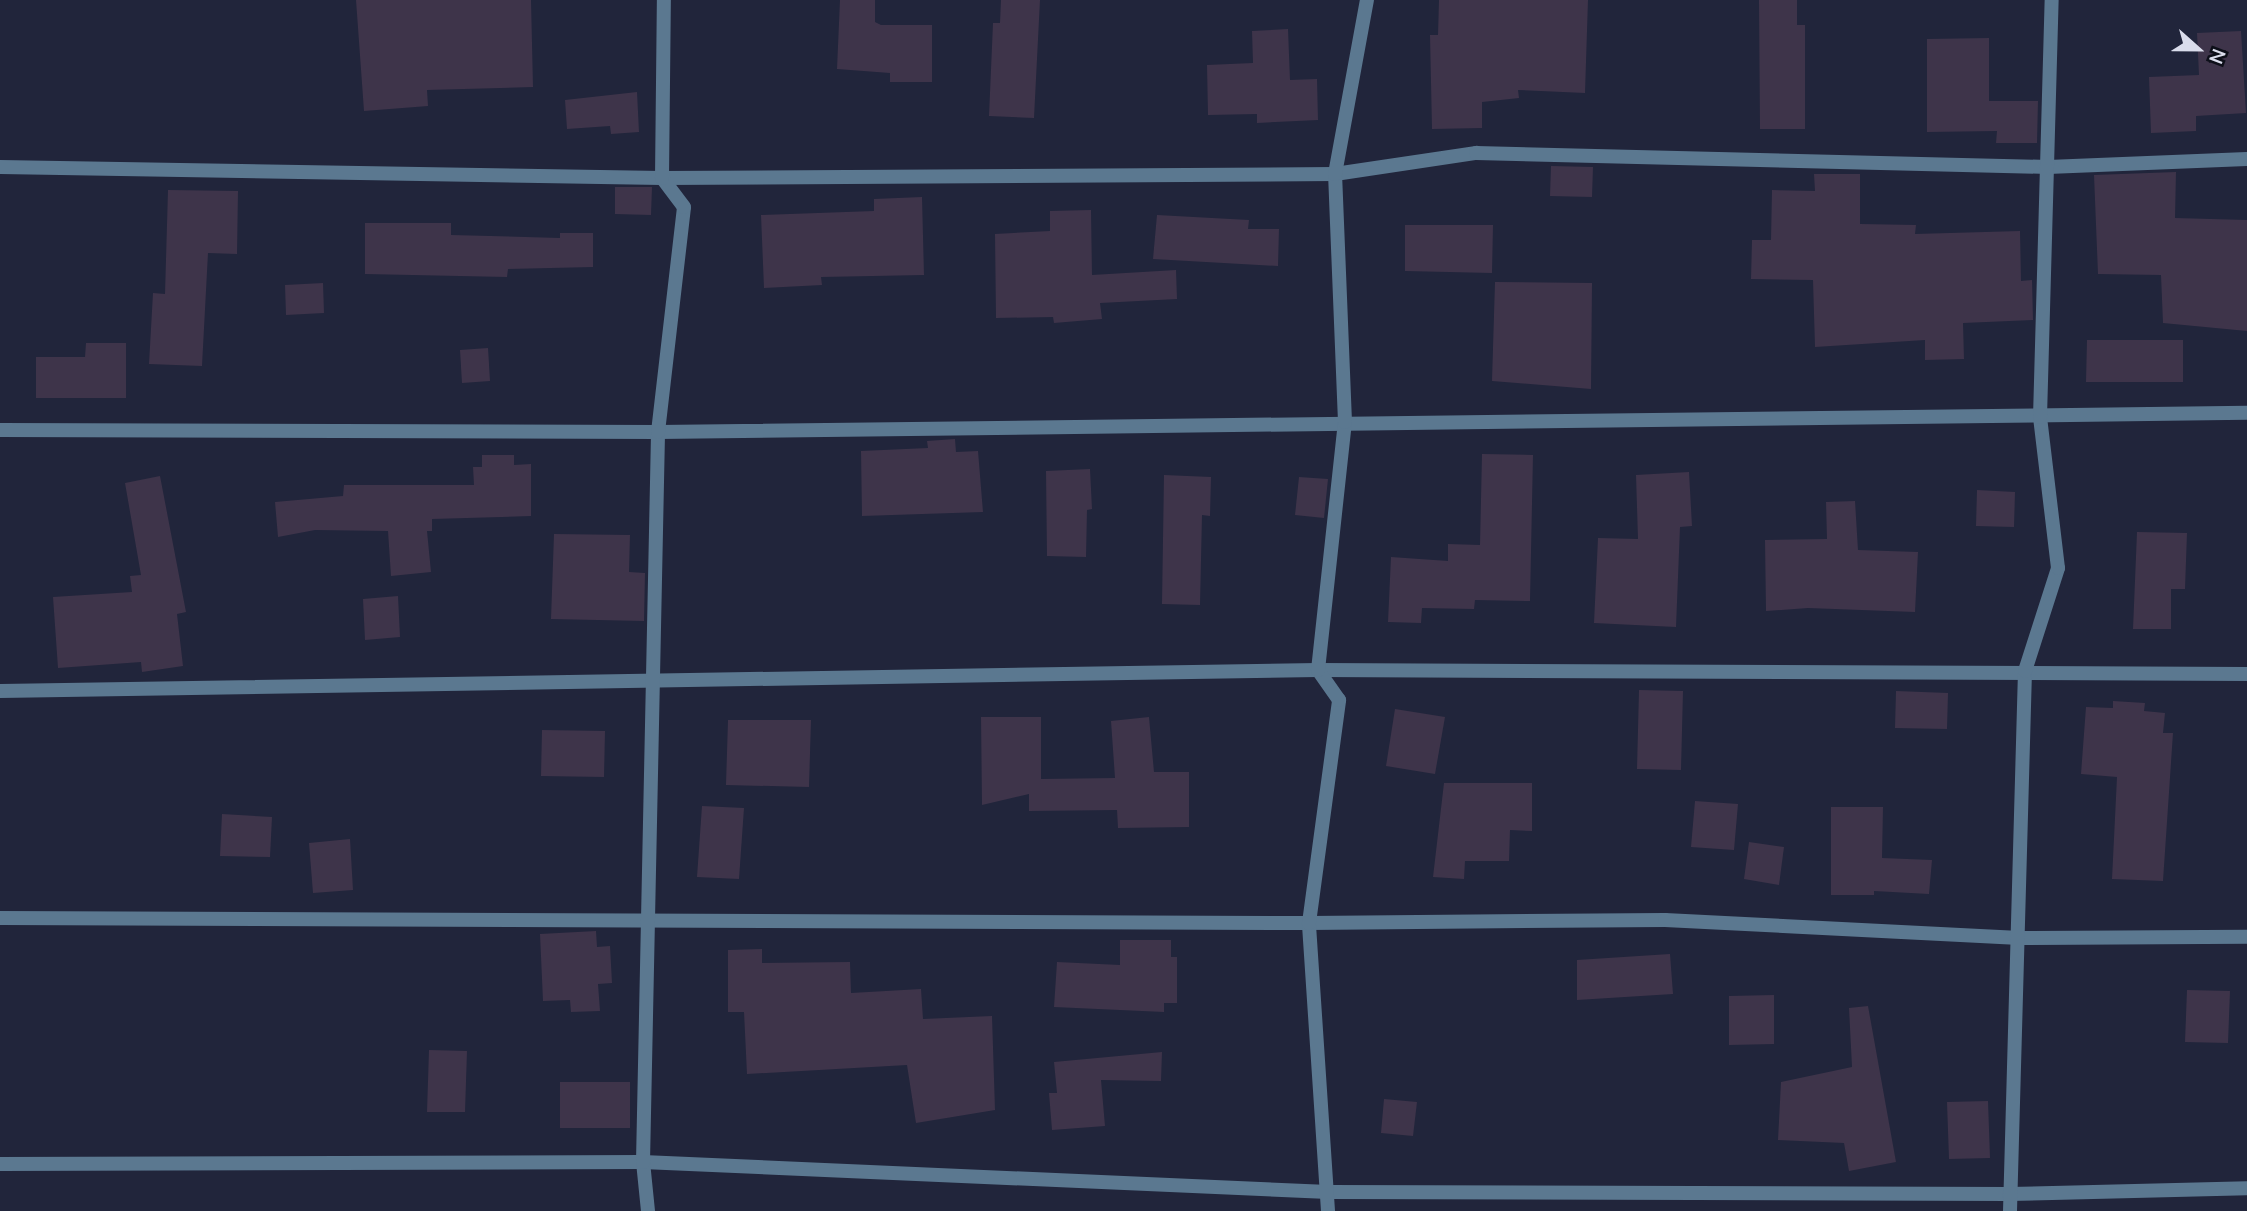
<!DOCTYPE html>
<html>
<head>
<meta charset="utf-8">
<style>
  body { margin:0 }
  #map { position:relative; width:2247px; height:1211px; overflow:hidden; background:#21253b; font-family:Mulish,sans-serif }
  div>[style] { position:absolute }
  .building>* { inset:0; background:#3e344a }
  .street>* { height:14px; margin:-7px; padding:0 7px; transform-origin:7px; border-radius:7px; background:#5b7890 }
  span { translate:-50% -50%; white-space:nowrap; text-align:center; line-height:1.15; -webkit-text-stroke:5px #0d0f19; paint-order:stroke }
  .north { position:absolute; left:2163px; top:14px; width:70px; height:70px; -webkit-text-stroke:5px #0d0f19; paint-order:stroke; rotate:111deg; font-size:19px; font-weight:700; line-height:28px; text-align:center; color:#daddec }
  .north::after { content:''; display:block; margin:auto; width:24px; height:32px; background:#daddec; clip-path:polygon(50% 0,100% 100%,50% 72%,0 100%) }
</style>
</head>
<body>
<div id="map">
  <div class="building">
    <i style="clip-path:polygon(356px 0,531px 0,533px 87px,427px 90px,428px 106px,364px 111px)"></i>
    <i style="clip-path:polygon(840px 0,875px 0,875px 22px,881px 25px,932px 25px,932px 82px,890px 82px,890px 73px,837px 69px)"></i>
    <i style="clip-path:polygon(1001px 0,1040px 0,1034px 118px,989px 116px,993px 23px,1000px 23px)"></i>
    <i style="clip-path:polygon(1439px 0,1588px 0,1585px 93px,1518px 90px,1519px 98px,1482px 102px,1482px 128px,1432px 129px,1430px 35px,1438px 35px)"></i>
    <i style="clip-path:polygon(1759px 0,1797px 0,1797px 25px,1805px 25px,1805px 129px,1760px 129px)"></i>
    <i style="clip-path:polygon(1288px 29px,1290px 80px,1317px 79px,1318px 120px,1257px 123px,1257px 114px,1208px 115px,1207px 65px,1253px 63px,1252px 31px)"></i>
    <i style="clip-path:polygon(2241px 31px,2246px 113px,2196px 116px,2196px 131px,2151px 133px,2149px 77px,2199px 75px,2197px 33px)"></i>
    <i style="clip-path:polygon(1989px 38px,1989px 101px,2038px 101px,2037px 143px,1996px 143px,1997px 131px,1927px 132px,1927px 39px)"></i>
    <i style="clip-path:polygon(637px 92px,639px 132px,611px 134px,610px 126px,567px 129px,565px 100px)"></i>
    <i style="clip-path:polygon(1551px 166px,1593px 167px,1592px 197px,1550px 196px)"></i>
    <i style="clip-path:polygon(2176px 172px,2175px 218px,2247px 220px,2247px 331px,2163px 323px,2161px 275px,2098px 274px,2094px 175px)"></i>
    <i style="clip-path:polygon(1814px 174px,1860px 174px,1860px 224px,1916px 225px,1915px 234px,2020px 231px,2021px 281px,2032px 280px,2033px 320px,1963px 323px,1964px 359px,1925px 360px,1925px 340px,1815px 347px,1813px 280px,1751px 279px,1752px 240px,1771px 240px,1772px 190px,1815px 191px)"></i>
    <i style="clip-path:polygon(615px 187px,652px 187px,651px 215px,615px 214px)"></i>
    <i style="clip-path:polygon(168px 190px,238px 191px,237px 254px,208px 253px,202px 366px,149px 364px,153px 293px,165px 294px)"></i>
    <i style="clip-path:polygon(922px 197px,924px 275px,821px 277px,822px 285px,764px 288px,761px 215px,874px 211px,874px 199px)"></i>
    <i style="clip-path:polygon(1091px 210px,1092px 275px,1176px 270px,1177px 299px,1100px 303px,1102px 319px,1054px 323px,1053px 317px,996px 318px,995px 234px,1050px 231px,1050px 211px)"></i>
    <i style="clip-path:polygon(1157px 215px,1249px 220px,1248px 229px,1279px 229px,1278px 266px,1153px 259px)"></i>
    <i style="clip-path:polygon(365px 223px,451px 223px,451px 235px,560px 238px,560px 233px,593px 233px,593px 267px,508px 269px,507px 277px,365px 274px)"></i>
    <i style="clip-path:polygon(1405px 225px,1493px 225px,1492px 273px,1405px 271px)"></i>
    <i style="clip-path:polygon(1495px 282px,1592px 283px,1591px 389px,1492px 381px)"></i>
    <i style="clip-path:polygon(323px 283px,324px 313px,286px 315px,285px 285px)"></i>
    <i style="clip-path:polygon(2087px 340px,2183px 340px,2183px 382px,2086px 382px)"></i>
    <i style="clip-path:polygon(86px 343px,126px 343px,126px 398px,36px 398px,36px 357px,85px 357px)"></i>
    <i style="clip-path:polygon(488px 348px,490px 381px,462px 383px,460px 350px)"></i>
    <i style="clip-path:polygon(955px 439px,956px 452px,978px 451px,983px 512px,862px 516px,861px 451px,928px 448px,927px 441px)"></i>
    <i style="clip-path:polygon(1482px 454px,1533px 455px,1530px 601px,1475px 600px,1474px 609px,1422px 608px,1421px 623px,1388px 622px,1391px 557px,1448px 561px,1448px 544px,1480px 545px)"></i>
    <i style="clip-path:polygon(482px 455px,514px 455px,514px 465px,531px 464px,531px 516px,432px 519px,432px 531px,427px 531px,431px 572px,391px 576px,388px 531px,315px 530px,278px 537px,275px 502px,343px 496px,344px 485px,474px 485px,473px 467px,482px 467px)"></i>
    <i style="clip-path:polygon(1090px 469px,1092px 509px,1087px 510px,1086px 557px,1047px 556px,1046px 471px)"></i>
    <i style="clip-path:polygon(1689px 472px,1692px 526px,1680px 527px,1676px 627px,1594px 623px,1598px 538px,1638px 539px,1636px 475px)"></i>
    <i style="clip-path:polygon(1164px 475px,1211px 477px,1210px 516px,1202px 515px,1200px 605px,1162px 604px)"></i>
    <i style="clip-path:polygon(160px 476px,186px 612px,177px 614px,183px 666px,142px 672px,141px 662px,58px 668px,53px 597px,132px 592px,130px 576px,141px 575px,125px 483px)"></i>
    <i style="clip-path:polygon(1299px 477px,1328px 479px,1324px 518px,1295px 515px)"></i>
    <i style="clip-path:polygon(1977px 490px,2015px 492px,2014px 527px,1976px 526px)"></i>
    <i style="clip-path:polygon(1855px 501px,1858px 550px,1918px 552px,1915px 612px,1808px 608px,1766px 611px,1765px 540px,1827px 539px,1826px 502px)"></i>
    <i style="clip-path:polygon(2137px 532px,2187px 533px,2185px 589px,2171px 589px,2171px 629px,2133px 629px)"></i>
    <i style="clip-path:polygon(554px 534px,630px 535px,629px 572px,645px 573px,644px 621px,551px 619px)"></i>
    <i style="clip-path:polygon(398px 596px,400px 637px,365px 640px,363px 599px)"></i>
    <i style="clip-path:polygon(1639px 690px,1683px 691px,1681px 770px,1637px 769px)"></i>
    <i style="clip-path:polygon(1896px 691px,1948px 693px,1947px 729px,1895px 728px)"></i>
    <i style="clip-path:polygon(2113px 701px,2145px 703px,2144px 711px,2165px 713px,2163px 733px,2173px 733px,2163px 881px,2112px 879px,2117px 777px,2081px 774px,2086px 707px,2113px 708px)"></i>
    <i style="clip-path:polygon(1395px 709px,1445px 717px,1435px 774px,1386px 766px)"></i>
    <i style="clip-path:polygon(981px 717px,1041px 717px,1041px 779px,1115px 778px,1111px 721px,1149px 717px,1154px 772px,1189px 772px,1189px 827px,1118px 828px,1117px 810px,1029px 811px,1029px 794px,982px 805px)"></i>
    <i style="clip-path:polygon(728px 720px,811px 720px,809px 787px,726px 785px)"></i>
    <i style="clip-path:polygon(542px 730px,605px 731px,604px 777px,541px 776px)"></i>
    <i style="clip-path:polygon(1444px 783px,1532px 783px,1532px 831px,1510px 830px,1509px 861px,1465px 861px,1464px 879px,1433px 877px)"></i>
    <i style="clip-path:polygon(1695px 801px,1738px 804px,1734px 850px,1691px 847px)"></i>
    <i style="clip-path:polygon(702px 806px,744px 808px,739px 879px,697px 877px)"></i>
    <i style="clip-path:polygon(1831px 807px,1883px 807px,1882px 858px,1932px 860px,1929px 894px,1874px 891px,1874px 895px,1831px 895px)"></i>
    <i style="clip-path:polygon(222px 814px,272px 817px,270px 857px,220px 856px)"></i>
    <i style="clip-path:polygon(350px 839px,353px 890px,313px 893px,309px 843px)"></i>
    <i style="clip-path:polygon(1749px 842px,1784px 847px,1779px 885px,1744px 879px)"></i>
    <i style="clip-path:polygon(596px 931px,597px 947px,610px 946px,612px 983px,598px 984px,600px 1011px,571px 1012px,570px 1000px,543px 1001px,540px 934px)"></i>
    <i style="clip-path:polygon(1120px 940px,1171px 940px,1171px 957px,1177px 957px,1177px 1003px,1164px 1003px,1164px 1012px,1054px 1007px,1057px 962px,1120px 965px)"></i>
    <i style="clip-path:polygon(762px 949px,762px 963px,850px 962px,851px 993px,921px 989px,923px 1019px,992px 1016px,995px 1110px,916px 1123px,907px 1065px,747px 1074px,744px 1012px,728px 1012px,728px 950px)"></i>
    <i style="clip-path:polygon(1670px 954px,1673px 994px,1577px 1000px,1577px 960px)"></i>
    <i style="clip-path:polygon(2187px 990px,2230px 991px,2228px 1043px,2185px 1042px)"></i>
    <i style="clip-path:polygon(1774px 995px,1774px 1044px,1729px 1045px,1729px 996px)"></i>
    <i style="clip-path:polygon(1868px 1006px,1896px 1162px,1849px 1171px,1844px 1143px,1778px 1140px,1781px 1082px,1852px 1067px,1849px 1008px)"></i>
    <i style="clip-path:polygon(429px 1050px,467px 1051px,465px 1112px,427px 1112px)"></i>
    <i style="clip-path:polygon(1162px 1052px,1161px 1081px,1101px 1080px,1105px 1126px,1052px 1130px,1049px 1093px,1057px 1093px,1054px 1062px)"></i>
    <i style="clip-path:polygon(560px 1082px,630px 1082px,630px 1128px,560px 1128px)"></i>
    <i style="clip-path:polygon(1384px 1099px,1417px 1102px,1413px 1136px,1381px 1133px)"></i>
    <i style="clip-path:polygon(1988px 1101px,1990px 1158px,1949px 1159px,1947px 1102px)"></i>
  </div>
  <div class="street">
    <i style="left:0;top:167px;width:662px;rotate:0.95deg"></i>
    <i style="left:662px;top:178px;width:673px;rotate:-0.34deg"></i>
    <i style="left:1335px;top:174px;width:143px;rotate:-8.5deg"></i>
    <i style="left:1476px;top:153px;width:572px;rotate:1.4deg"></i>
    <i style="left:2048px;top:167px;width:199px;rotate:-2.3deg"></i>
    <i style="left:0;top:430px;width:658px;rotate:0.17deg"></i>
    <i style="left:658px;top:432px;width:1589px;rotate:-0.69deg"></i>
    <i style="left:0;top:691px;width:1318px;rotate:-0.91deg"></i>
    <i style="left:1318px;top:670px;width:929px;rotate:0.25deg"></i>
    <i style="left:0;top:918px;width:1309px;rotate:0.22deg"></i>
    <i style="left:1309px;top:923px;width:356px;rotate:-0.5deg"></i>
    <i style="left:1665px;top:920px;width:355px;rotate:2.9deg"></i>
    <i style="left:2020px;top:938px;width:227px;rotate:-0.3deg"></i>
    <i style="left:0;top:1164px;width:643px;rotate:-0.18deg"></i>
    <i style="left:643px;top:1162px;width:686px;rotate:2.51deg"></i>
    <i style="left:1328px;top:1192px;width:681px;rotate:0.17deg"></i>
    <i style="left:2009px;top:1194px;width:238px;rotate:-1.4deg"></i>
    <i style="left:648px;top:1211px;width:49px;rotate:-95.8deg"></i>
    <i style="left:643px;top:1162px;width:730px;rotate:-88.82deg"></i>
    <i style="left:658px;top:432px;width:226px;rotate:-83.4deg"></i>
    <i style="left:684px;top:207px;width:36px;rotate:-127deg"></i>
    <i style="left:662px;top:178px;width:178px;rotate:-89.4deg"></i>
    <i style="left:1328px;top:1211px;width:289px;rotate:-93.8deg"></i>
    <i style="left:1309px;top:923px;width:225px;rotate:-82.3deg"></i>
    <i style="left:1339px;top:700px;width:37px;rotate:-125deg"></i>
    <i style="left:1318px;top:670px;width:249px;rotate:-83.8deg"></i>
    <i style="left:1345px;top:422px;width:248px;rotate:-92.3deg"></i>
    <i style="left:1335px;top:174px;width:177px;rotate:-79.6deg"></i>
    <i style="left:2010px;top:1211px;width:540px;rotate:-88.41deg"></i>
    <i style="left:2025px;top:671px;width:108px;rotate:-72.2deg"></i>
    <i style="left:2058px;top:568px;width:152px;rotate:-96.8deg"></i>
    <i style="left:2040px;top:417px;width:417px;rotate:-88.4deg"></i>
  </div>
  <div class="north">N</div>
</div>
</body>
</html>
